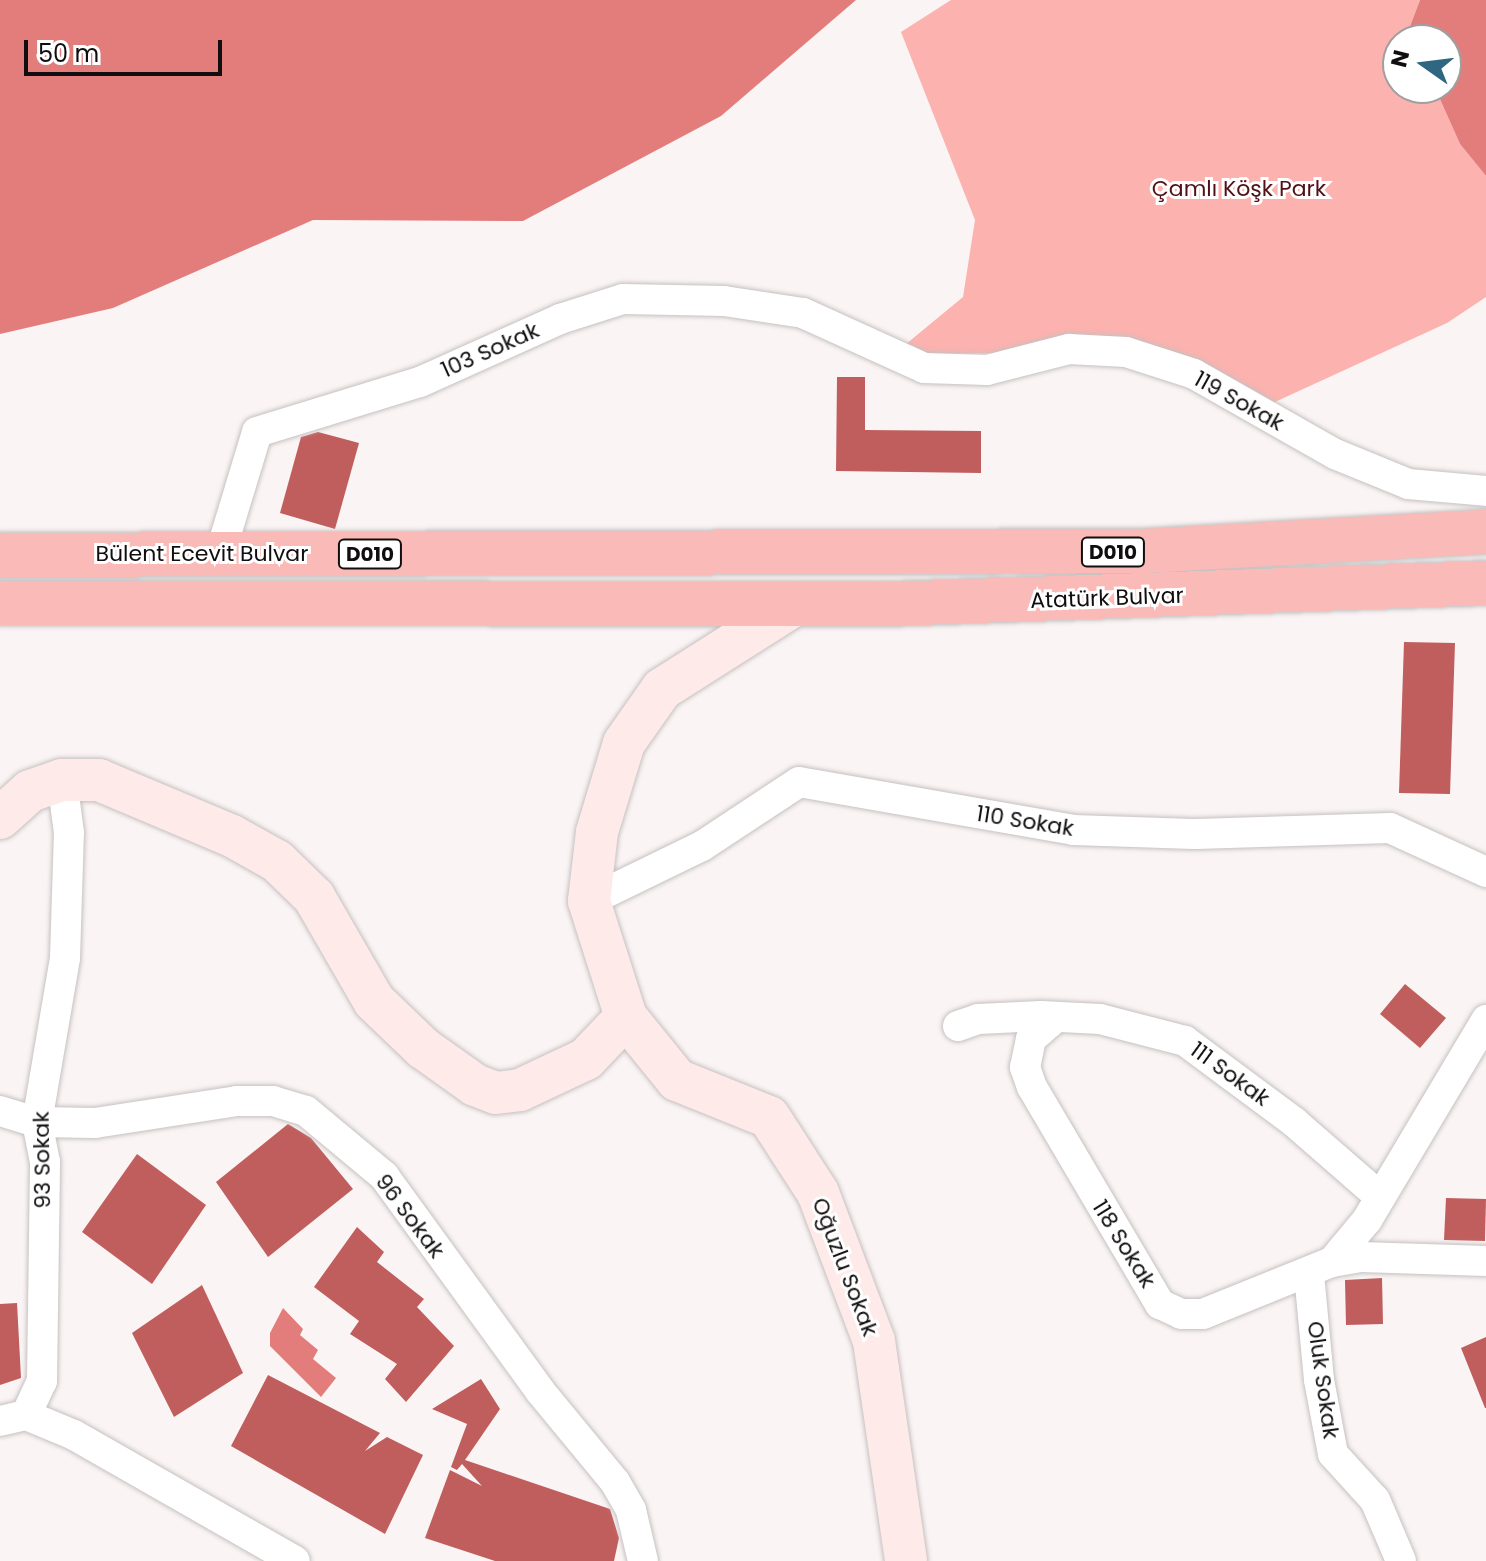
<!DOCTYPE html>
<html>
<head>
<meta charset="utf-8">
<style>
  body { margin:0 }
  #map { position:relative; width:1486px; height:1561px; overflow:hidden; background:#faf4f4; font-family:Poppins,sans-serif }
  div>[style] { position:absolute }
  .green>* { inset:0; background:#fcb2ae }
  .water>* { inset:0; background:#e37d7b }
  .building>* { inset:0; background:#c05e5d }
  .roads { filter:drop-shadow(0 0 2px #c6c1c0) drop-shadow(0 0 2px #c6c1c0) }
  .street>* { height:30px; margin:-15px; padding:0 15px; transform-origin:15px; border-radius:15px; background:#fff }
  .secondary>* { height:42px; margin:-21px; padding:0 21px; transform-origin:21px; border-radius:21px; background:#feeae9 }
  .highway>* { height:44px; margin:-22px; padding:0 22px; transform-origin:22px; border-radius:22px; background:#fabab7 }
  span { translate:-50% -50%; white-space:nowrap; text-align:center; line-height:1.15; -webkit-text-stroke:6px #fff; paint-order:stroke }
  .shield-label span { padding:2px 6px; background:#fff; border:2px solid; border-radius:6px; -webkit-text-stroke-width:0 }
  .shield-label { font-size:20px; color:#100e0e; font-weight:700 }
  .park-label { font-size:22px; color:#511115 }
  .street-label { font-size:22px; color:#100e0e }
  .north { position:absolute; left:1382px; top:24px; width:80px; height:80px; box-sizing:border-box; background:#fff; border:2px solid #9f9f9f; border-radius:50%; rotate:284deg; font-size:22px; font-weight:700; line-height:32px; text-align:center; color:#100e0e }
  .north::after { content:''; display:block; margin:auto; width:28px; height:36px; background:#2f6681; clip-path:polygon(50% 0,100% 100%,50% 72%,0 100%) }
  .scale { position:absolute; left:24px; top:40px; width:198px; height:36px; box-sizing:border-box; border:4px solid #100e0e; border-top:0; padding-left:10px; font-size:24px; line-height:28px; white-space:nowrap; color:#100e0e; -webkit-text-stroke:6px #fff; paint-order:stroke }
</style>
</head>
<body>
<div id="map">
  <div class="green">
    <i style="clip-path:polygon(951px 0,1420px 0,1409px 29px,1414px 40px,1398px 40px,1398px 88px,1435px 88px,1460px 144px,1486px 176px,1486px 297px,1447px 323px,1255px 411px,1126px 352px,894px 354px,963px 297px,975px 220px,901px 32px)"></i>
  </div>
  <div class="water">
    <i style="clip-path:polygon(0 0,856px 0,721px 116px,523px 221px,313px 220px,113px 308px,0 334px)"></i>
    <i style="clip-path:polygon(1420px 0,1486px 0,1486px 176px,1460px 144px,1435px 88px,1446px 88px,1446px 40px,1414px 40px,1409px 29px)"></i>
    <i style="clip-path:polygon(283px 1308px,303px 1329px,300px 1335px,318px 1350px,313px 1359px,336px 1378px,321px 1397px,270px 1346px,270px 1333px)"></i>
  </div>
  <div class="building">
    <i style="clip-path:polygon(837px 377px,865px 377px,865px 430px,981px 431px,981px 473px,836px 471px)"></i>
    <i style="clip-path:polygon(318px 432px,359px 443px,335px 529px,280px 513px,301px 437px)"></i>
    <i style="clip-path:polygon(1404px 642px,1455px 643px,1450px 794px,1399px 793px)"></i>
    <i style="clip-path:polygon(1405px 984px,1446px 1018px,1420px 1048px,1380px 1014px)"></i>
    <i style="clip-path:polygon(288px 1124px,311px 1138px,353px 1189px,268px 1257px,216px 1182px)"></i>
    <i style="clip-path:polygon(137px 1154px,206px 1205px,152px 1284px,82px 1232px)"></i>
    <i style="clip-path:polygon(1446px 1198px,1486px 1199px,1485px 1241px,1444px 1240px)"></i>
    <i style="clip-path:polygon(357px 1227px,384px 1252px,377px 1262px,424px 1299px,417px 1307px,454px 1346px,406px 1402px,385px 1379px,397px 1364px,350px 1334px,359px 1321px,314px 1287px)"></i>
    <i style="clip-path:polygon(1382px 1278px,1383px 1324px,1346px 1325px,1345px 1280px)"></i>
    <i style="clip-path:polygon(202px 1285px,243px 1373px,174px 1417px,132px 1333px)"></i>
    <i style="clip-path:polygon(17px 1303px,21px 1378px,0 1385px,0 1304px)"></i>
    <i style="clip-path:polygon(1486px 1337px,1486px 1408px,1485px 1408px,1461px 1348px)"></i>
    <i style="clip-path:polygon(268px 1375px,380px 1433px,365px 1451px,387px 1437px,423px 1455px,385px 1534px,231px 1446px)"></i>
    <i style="clip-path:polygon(481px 1379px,500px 1409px,465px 1460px,610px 1509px,619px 1538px,614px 1561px,495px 1561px,425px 1538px,450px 1470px,482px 1486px,462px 1464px,457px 1470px,451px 1467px,467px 1424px,432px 1409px)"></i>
  </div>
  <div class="roads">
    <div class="street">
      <i style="left:220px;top:554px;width:127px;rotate:-73.1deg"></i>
      <i style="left:257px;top:432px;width:170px;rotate:-17.1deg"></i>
      <i style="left:420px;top:382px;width:154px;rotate:-24.2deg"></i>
      <i style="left:560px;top:319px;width:66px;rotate:-17.6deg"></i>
      <i style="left:623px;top:299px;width:101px;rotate:1.1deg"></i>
      <i style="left:724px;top:301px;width:80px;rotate:8.6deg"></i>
      <i style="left:803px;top:313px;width:133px;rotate:24.4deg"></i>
      <i style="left:924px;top:368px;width:63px;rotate:1.8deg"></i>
      <i style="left:987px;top:370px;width:85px;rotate:-14.4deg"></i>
      <i style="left:1069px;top:349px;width:57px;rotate:3deg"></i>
      <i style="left:1126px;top:352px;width:71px;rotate:17.9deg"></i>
      <i style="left:1194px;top:374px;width:162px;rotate:29.6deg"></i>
      <i style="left:1335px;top:454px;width:79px;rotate:22.3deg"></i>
      <i style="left:1408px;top:484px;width:78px;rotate:5.1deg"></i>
      <i style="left:589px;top:901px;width:126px;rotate:-26deg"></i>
      <i style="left:702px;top:846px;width:116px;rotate:-33.4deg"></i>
      <i style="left:799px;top:782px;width:278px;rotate:9.9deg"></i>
      <i style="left:1073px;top:830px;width:123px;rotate:1.9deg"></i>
      <i style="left:1196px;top:834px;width:194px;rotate:-1.8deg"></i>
      <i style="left:1390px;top:828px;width:106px;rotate:24.6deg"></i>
      <i style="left:1055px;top:1018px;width:32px;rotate:139deg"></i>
      <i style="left:1031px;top:1039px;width:29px;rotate:102deg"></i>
      <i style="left:1025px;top:1067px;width:21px;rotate:71deg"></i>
      <i style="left:1032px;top:1087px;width:252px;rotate:59.5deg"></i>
      <i style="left:1160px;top:1304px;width:23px;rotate:25deg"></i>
      <i style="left:1181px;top:1314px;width:22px"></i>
      <i style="left:1203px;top:1314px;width:139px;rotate:-22deg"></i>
      <i style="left:1332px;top:1262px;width:29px;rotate:-10deg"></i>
      <i style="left:1361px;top:1257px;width:125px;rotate:1.8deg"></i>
      <i style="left:958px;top:1026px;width:21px;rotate:-19deg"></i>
      <i style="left:978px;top:1019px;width:63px;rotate:-2.7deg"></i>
      <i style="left:1041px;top:1016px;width:59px;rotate:2.9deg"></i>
      <i style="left:1100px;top:1019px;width:88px;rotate:14.5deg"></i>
      <i style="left:1185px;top:1041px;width:136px;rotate:36.6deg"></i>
      <i style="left:1294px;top:1122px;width:111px;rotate:41deg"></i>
      <i style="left:0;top:1111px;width:39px;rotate:17deg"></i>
      <i style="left:37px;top:1122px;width:58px;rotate:1deg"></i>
      <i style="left:95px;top:1123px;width:144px;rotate:-8.8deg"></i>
      <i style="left:237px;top:1101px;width:36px"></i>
      <i style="left:273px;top:1101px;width:34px;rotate:17deg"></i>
      <i style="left:306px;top:1111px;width:102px;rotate:39.8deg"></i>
      <i style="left:384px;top:1176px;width:266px;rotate:54deg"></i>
      <i style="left:540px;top:1391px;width:118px;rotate:50.5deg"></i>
      <i style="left:615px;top:1482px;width:32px;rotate:60deg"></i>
      <i style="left:631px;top:1510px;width:52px;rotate:76.8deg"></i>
      <i style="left:1332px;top:1262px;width:55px;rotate:-50.2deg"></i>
      <i style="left:1367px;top:1220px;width:233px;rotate:-59.2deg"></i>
      <i style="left:1309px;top:1274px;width:106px;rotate:84.6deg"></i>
      <i style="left:1319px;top:1380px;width:75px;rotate:79.3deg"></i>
      <i style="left:1333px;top:1454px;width:62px;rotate:47.6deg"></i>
      <i style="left:1375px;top:1500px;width:66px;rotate:66.9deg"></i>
      <i style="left:26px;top:1415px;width:52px;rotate:22.6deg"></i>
      <i style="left:74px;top:1435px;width:254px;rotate:29.7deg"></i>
      <i style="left:0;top:1421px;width:27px;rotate:-13deg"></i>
      <i style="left:26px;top:1415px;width:38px;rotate:-65deg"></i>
      <i style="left:42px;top:1381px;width:219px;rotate:-89.2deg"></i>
      <i style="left:45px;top:1162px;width:41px;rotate:-101.3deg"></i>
      <i style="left:37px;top:1122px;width:166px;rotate:-80.3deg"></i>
      <i style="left:65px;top:958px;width:125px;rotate:-88.2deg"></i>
      <i style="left:69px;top:833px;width:53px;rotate:-97.5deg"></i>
    </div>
    <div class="secondary">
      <i style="left:0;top:818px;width:40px;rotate:-42deg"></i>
      <i style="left:30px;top:791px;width:34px;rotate:-19deg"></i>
      <i style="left:62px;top:780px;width:37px"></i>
      <i style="left:99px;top:780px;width:144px;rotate:22.8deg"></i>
      <i style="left:232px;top:836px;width:51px;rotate:29.1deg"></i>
      <i style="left:277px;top:861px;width:52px;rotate:44.2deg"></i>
      <i style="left:314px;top:897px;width:120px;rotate:60deg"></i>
      <i style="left:374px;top:1001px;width:68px;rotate:43.8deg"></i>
      <i style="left:423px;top:1048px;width:64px;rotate:35.4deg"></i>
      <i style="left:475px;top:1085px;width:22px;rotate:21deg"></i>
      <i style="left:496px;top:1093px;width:24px;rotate:-7deg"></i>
      <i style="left:520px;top:1090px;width:73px;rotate:-25.2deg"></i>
      <i style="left:586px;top:1059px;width:58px;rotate:-46.4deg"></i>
      <i style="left:626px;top:1017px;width:122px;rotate:-107.7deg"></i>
      <i style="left:589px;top:901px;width:69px;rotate:-83.4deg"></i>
      <i style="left:597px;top:832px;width:93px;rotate:-73.1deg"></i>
      <i style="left:624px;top:743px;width:66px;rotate:-54.9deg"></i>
      <i style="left:662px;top:689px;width:159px;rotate:-32.4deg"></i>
      <i style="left:626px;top:1017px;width:81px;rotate:51deg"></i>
      <i style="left:677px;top:1080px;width:99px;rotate:21.9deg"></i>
      <i style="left:769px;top:1117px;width:90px;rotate:57.2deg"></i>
      <i style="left:818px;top:1193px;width:158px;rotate:69.3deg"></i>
      <i style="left:874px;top:1341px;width:222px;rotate:81.7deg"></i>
    </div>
    <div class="highway">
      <i style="left:0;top:555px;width:1143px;rotate:-0.2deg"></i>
      <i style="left:1143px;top:551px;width:344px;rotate:-3.2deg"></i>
      <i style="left:0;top:603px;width:889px;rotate:0.06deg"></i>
      <i style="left:889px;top:604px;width:597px;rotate:-2.01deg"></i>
    </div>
  </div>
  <div class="shield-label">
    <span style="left:1113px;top:552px">D010</span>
    <span style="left:370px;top:554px">D010</span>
  </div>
  <div class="park-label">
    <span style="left:1239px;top:189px">Çamlı Köşk Park</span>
  </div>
  <div class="street-label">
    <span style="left:490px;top:350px;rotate:-24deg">103 Sokak</span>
    <span style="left:1239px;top:401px;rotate:29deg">119 Sokak</span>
    <span style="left:202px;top:554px">Bülent Ecevit Bulvar</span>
    <span style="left:1107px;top:598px;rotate:-2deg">Atatürk Bulvar</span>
    <span style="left:1025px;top:821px;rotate:9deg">110 Sokak</span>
    <span style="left:1230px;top:1074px;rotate:36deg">111 Sokak</span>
    <span style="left:42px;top:1160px;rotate:-91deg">93 Sokak</span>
    <span style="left:410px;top:1216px;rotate:53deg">96 Sokak</span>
    <span style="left:1124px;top:1244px;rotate:58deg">118 Sokak</span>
    <span style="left:845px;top:1267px;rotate:69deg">Oğuzlu Sokak</span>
    <span style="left:1323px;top:1380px;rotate:82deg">Oluk Sokak</span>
  </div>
  <div class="north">N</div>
  <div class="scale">50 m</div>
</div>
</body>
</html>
